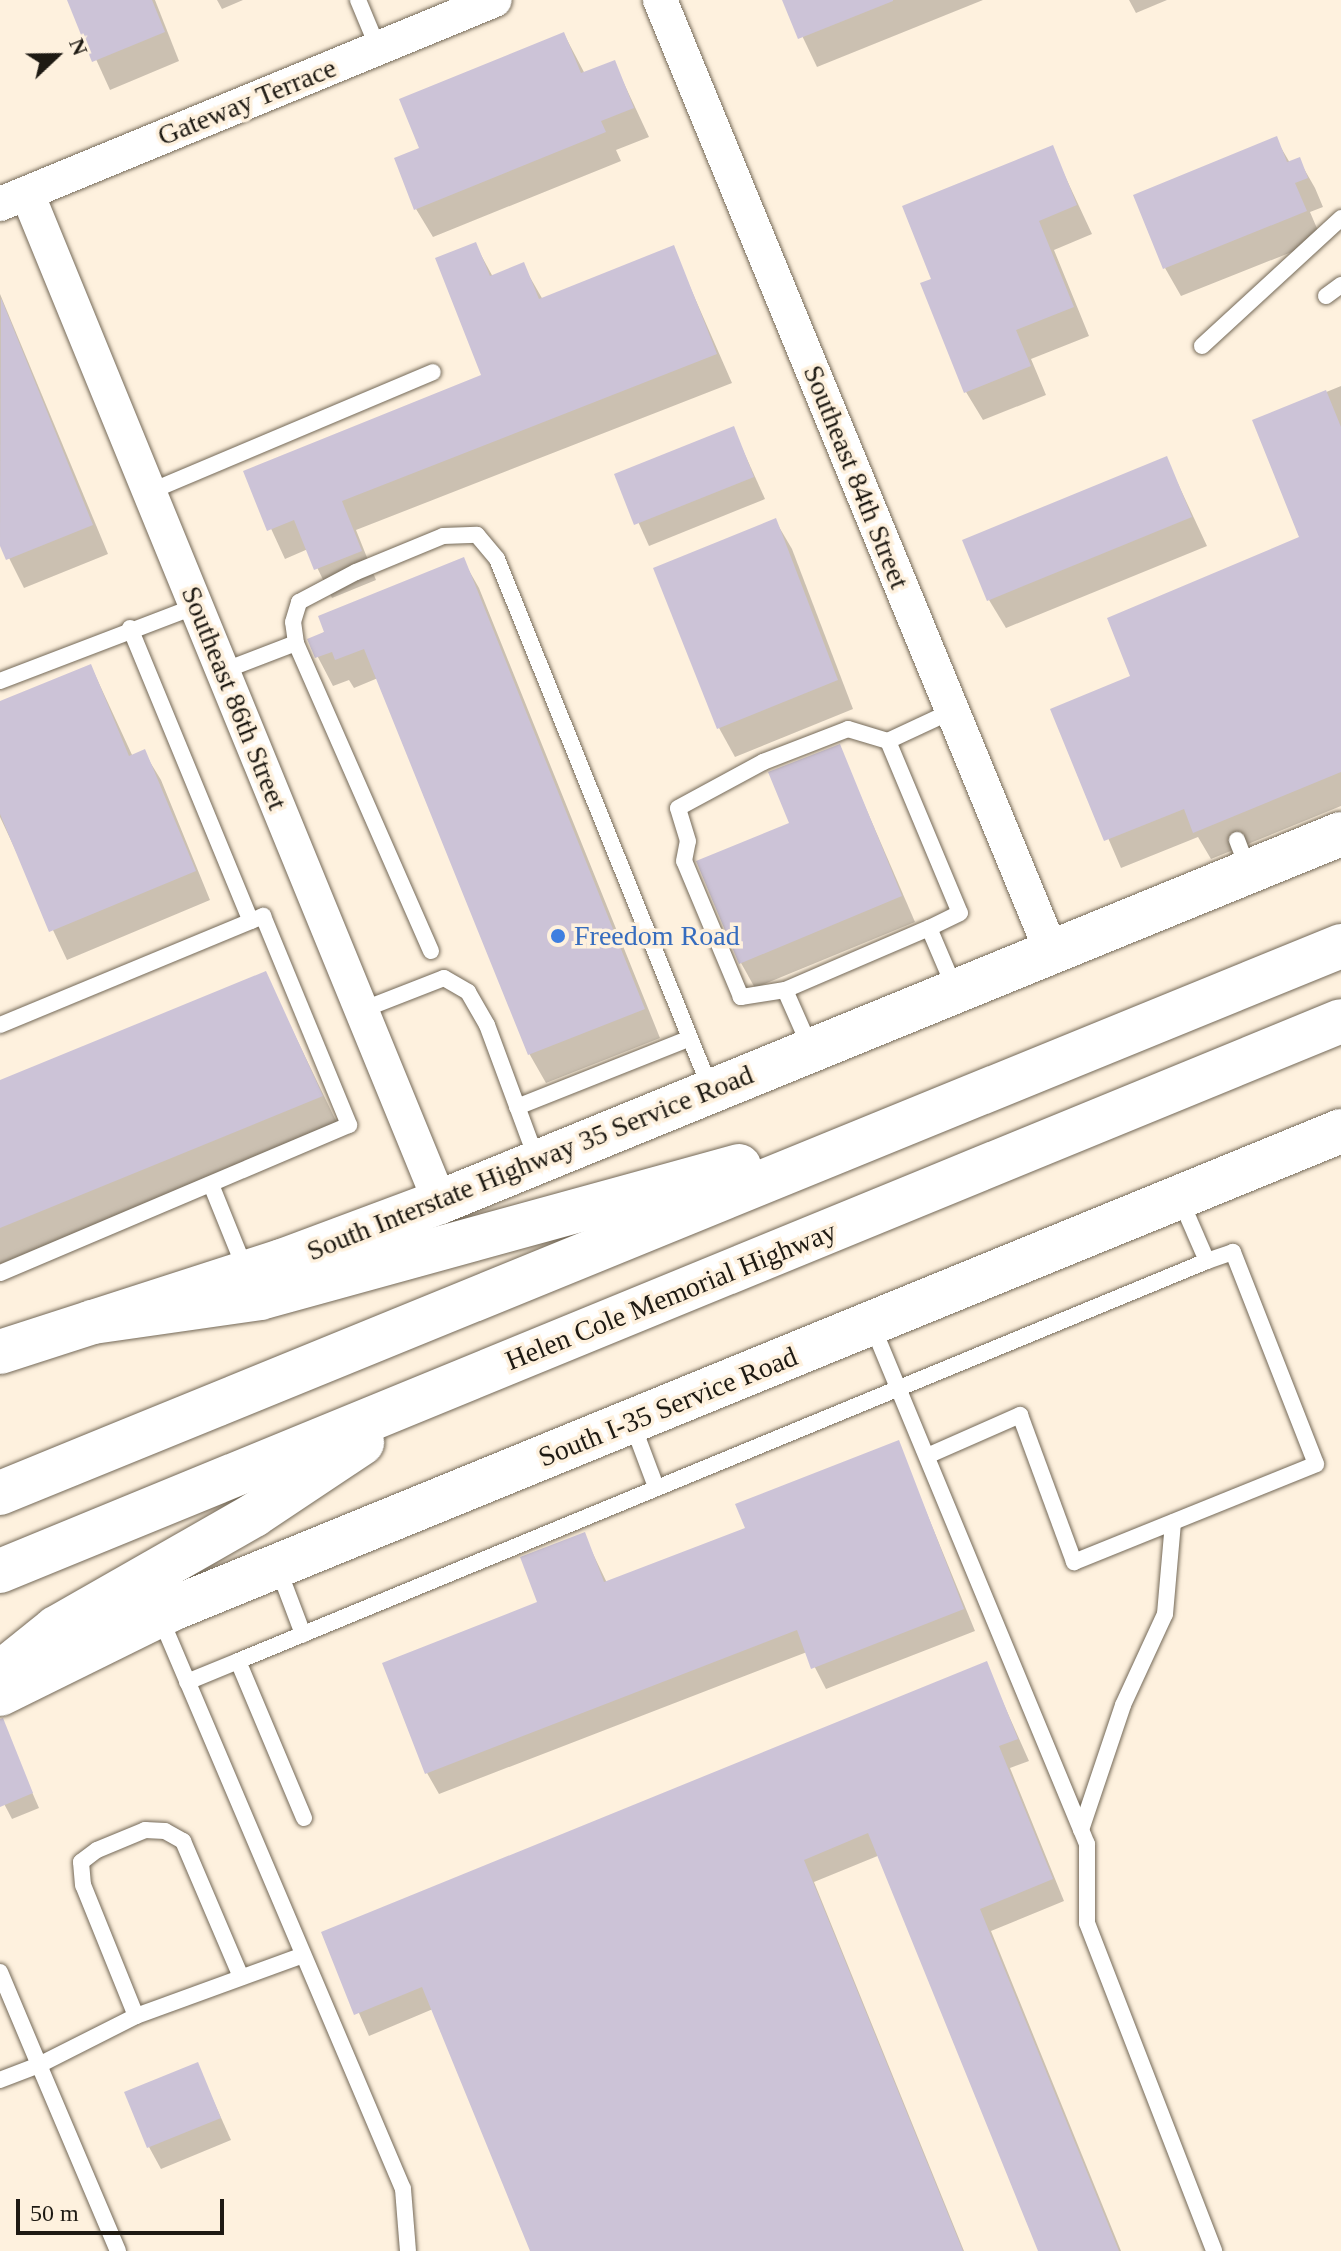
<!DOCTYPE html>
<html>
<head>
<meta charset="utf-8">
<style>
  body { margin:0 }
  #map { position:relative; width:1341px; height:2251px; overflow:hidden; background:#fef1de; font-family:"Times New Roman",serif }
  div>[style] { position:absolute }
  .shadow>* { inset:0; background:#0003 }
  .building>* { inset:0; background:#ccc3d7 }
  .roads { filter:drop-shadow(0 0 2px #746958) drop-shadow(0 0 2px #746958) }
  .service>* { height:16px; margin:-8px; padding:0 8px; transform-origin:8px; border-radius:8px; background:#fff }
  .minor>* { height:34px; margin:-17px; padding:0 17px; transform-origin:17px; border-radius:17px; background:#fff }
  .secondary>* { height:44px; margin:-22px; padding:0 22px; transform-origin:22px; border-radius:22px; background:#fff }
  .motorway>* { height:44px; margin:-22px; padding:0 22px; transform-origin:22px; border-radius:22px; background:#fff }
  .dots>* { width:22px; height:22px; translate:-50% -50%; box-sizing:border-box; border:4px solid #fef1de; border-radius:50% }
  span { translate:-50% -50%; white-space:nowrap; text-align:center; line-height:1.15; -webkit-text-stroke:7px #fef1de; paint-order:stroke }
  .street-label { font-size:28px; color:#1e1a13 }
  .shop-label { font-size:28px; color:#366cbe }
  .left { translate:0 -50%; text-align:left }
  .north { position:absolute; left:16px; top:16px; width:80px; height:80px; -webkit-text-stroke:6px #fef1de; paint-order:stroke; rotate:68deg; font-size:22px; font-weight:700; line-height:32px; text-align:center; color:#1e1a13 }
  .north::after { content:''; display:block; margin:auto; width:28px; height:36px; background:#1e1a13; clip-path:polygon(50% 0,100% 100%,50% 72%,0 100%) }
  .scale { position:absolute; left:16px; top:2199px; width:208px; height:36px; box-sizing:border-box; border:4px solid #1e1a13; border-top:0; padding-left:10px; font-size:24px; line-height:28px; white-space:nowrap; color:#1e1a13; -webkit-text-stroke:6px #fef1de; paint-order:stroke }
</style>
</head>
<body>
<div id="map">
  <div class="shadow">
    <i style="clip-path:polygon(69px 0,155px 0,179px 61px,110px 90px)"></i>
    <i style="clip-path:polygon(217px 0,243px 0,222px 9px)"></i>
    <i style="clip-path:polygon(785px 0,983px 0,817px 67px)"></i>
    <i style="clip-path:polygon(1129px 0,1167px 0,1136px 13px)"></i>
    <i style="clip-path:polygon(564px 34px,585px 74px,614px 62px,649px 137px,616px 150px,621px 161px,433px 237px,416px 209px)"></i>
    <i style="clip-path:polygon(1276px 139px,1290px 163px,1299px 160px,1315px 188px,1323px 207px,1310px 212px,1322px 240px,1181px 296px,1165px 268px)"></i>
    <i style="clip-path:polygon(1052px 148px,1092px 234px,1054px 250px,1089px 336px,1031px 359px,1046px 395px,983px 420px,966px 392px,933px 280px)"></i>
    <i style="clip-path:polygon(475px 244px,493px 277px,523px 265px,543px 300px,673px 248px,732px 383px,356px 530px,376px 580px,332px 598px,308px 549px,285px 559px,245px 472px,484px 376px)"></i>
    <i style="clip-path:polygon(0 294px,108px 554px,24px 588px,0 540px)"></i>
    <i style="clip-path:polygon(1341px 386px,1341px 806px,1211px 859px,1198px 837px,1121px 868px,1053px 710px,1133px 678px,1302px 538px,1255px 421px)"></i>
    <i style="clip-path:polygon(733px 428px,765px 499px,649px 546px,617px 475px)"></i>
    <i style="clip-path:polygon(1166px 458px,1207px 546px,1006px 628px,989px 600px)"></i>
    <i style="clip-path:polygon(775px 520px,792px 549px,853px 709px,735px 757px,719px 728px)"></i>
    <i style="clip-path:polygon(463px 560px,479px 588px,660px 1038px,546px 1083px,530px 1055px,378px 678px,354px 688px,349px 680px,333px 686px,309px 640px)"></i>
    <i style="clip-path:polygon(91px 666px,133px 757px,144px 752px,161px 780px,210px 900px,67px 960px,0 817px,0 703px)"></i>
    <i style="clip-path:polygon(839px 746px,915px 922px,755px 988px,741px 963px,791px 824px)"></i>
    <i style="clip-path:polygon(265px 973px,338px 1125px,0 1264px,0 1082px)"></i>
    <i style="clip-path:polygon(898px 1443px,975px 1631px,826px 1689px,807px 1652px,439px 1794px,427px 1773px,584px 1535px,607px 1583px,747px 1529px)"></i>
    <i style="clip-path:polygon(986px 1664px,1029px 1761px,1010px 1768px,1064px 1901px,991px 1931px,1121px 2251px,1040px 2251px,880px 1855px,814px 1882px,964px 2251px,532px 2251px,433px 2009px,369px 2036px,324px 1933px)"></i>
    <i style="clip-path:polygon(15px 1753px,39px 1808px,12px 1819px,0 1796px,0 1759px)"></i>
    <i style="clip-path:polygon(197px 2064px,231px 2140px,161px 2169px,149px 2147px)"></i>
  </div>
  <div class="building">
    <i style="clip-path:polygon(67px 0,152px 0,165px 32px,92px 62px)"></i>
    <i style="clip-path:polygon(782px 0,893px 0,893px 1px,798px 39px)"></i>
    <i style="clip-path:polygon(564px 32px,581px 73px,615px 60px,634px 108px,601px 121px,606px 132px,414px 210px,394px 158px,419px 148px,399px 99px)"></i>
    <i style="clip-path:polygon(1277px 136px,1287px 162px,1300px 157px,1308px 178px,1295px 183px,1307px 211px,1163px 269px,1133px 195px)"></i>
    <i style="clip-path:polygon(1053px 145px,1077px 205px,1039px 221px,1074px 307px,1016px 330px,1031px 366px,964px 393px,920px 283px,931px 279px,902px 206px)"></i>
    <i style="clip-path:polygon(476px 242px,490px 276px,524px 262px,539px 299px,674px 245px,717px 354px,342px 501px,362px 551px,314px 570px,294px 520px,267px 531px,243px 471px,481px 375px,435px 258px)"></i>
    <i style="clip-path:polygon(1px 298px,93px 525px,6px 560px,0 546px)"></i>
    <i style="clip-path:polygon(1326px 390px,1341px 427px,1341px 772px,1193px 833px,1184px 809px,1104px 841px,1050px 709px,1130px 676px,1107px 618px,1299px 537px,1252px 420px)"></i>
    <i style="clip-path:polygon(734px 426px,754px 477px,634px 525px,614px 474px)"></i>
    <i style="clip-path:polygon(1167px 456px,1192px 517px,987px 601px,962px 540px)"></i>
    <i style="clip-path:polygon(776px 518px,838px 680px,717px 729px,653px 568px)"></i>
    <i style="clip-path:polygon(464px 557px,645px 1009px,528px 1055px,364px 649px,335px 660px,332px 652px,315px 658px,307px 639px,324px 632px,318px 616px)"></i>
    <i style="clip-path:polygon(91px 664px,129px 756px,145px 749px,196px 871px,49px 932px,0 814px,0 701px)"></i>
    <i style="clip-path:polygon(840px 744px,902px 896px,739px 964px,696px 861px,789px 823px,768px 772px)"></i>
    <i style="clip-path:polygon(266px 971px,323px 1096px,0 1228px,0 1080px)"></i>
    <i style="clip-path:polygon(899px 1440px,964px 1609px,811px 1669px,797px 1630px,425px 1774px,382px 1663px,537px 1602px,520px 1557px,585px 1532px,604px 1582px,745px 1528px,735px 1504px)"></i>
    <i style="clip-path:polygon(987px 1661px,1018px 1739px,999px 1746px,1053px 1879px,980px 1909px,1119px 2251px,1038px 2251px,868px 1833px,804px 1860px,963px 2251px,530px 2251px,422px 1987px,354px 2015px,321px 1932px)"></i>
    <i style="clip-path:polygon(3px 1718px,33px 1793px,0 1807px,0 1719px)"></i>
    <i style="clip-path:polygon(198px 2062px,221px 2118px,147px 2148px,124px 2092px)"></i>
  </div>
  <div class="roads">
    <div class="service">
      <i style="left:358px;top:0;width:52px;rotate:67.4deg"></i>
      <i style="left:1326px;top:296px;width:19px;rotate:-36deg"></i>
      <i style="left:1202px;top:346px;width:189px;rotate:-42.6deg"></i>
      <i style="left:149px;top:492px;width:308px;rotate:-22.9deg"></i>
      <i style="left:130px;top:628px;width:317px;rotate:67.6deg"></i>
      <i style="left:223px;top:671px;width:78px;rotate:-21deg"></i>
      <i style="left:0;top:681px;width:210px;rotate:-20.9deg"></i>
      <i style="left:952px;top:711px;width:71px;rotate:154.9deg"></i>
      <i style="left:888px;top:741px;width:186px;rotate:67.3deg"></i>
      <i style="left:960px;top:913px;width:34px;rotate:154deg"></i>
      <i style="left:929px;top:928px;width:66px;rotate:66.9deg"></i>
      <i style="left:1237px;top:840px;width:33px;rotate:69deg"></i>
      <i style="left:431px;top:951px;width:336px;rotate:-113.7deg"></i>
      <i style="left:296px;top:643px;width:21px;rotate:-98deg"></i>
      <i style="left:293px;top:622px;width:21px;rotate:-73deg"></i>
      <i style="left:299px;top:602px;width:64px;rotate:-27.8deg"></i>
      <i style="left:356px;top:572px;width:94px;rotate:-22.5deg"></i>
      <i style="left:443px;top:536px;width:34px;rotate:-2deg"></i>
      <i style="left:477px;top:535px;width:31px;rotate:50deg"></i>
      <i style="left:497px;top:559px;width:573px;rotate:68.05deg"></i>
      <i style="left:785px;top:990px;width:45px;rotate:171deg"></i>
      <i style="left:741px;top:997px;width:147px;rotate:-112.7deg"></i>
      <i style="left:684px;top:861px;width:20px;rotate:-79deg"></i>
      <i style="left:688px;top:841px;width:34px;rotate:-107deg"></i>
      <i style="left:678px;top:808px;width:97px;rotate:-28.4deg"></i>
      <i style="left:763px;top:762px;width:91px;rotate:-21.2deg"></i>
      <i style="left:848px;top:729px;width:42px;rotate:16.7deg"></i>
      <i style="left:362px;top:1010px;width:88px;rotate:-21.3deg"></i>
      <i style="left:444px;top:978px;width:28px;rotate:30deg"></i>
      <i style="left:468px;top:992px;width:38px;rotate:60deg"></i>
      <i style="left:487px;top:1025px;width:144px;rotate:69.7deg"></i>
      <i style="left:0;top:1025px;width:285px;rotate:-22.5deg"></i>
      <i style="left:263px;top:916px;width:226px;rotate:67.6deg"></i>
      <i style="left:349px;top:1125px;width:379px;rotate:157deg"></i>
      <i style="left:811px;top:1049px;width:64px;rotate:-113.8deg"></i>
      <i style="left:785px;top:990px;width:157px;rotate:-23.3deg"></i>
      <i style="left:517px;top:1107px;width:186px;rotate:-21.7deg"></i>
      <i style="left:212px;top:1187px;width:91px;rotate:68deg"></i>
      <i style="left:872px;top:1325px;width:562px;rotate:67.5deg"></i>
      <i style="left:1087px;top:1844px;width:79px;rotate:90deg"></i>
      <i style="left:1087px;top:1923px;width:352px;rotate:68.8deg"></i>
      <i style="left:632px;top:1423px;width:68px;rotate:69.4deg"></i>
      <i style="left:927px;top:1456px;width:102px;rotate:-23.8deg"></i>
      <i style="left:1020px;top:1415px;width:157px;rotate:69.8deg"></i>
      <i style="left:1074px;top:1562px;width:261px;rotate:-22deg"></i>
      <i style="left:1316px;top:1464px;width:228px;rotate:-111.4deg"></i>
      <i style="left:1233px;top:1252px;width:28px;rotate:161deg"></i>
      <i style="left:1207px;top:1261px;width:68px;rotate:-113.5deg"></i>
      <i style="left:278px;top:1568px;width:71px;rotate:69.3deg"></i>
      <i style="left:160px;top:1617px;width:621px;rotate:66.98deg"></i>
      <i style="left:403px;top:2189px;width:62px;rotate:85.4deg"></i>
      <i style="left:187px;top:1682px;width:55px;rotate:-22.4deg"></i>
      <i style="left:304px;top:1818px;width:170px;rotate:-112.8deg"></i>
      <i style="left:238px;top:1661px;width:1048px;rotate:-22.43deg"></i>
      <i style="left:1081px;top:1830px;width:132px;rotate:-71.4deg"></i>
      <i style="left:1123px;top:1705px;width:100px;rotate:-65.2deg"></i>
      <i style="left:1165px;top:1614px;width:92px;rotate:-85deg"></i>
      <i style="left:0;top:1972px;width:101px;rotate:67.2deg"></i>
      <i style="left:39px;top:2065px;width:42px;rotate:159deg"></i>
      <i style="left:136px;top:2016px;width:141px;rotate:-112deg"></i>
      <i style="left:83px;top:1885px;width:23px;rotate:-95deg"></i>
      <i style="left:81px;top:1862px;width:20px;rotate:-37deg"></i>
      <i style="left:97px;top:1850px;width:52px;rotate:-22.6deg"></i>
      <i style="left:145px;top:1830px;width:20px;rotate:3deg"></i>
      <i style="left:165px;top:1831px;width:21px;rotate:29deg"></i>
      <i style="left:183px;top:1841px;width:148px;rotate:66.9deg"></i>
      <i style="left:118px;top:2251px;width:202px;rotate:-113deg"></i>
      <i style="left:39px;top:2065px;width:109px;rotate:-26.8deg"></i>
      <i style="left:136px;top:2016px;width:176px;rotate:-20deg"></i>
    </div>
    <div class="minor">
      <i style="left:660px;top:0;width:1030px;rotate:67.64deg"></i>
      <i style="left:27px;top:193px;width:1090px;rotate:67.74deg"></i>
      <i style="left:0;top:204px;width:535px;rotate:-22.4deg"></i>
    </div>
    <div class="secondary">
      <i style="left:0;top:1352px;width:296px;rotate:-17.9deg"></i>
      <i style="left:282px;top:1261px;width:169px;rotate:-20.5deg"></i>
      <i style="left:440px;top:1202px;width:973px;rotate:-22.22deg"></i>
      <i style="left:0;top:1694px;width:192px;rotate:-26.3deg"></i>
      <i style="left:172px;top:1609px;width:1263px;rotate:-22.24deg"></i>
    </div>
    <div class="motorway">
      <i style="left:92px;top:1322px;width:170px;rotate:-8.1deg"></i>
      <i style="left:260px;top:1298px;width:497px;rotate:-15.4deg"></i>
      <i style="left:0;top:1493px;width:1448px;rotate:-22.19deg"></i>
      <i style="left:0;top:1571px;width:1449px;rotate:-22.3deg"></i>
      <i style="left:0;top:1673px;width:72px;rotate:-38.8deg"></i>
      <i style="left:56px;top:1628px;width:228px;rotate:-29.7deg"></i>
      <i style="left:254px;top:1515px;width:130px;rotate:-33.7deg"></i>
    </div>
  </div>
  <div class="dots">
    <i style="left:558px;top:936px;background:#3f7fe0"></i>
  </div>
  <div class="street-label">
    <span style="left:247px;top:102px;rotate:-22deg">Gateway Terrace</span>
    <span style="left:856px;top:477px;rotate:68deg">Southeast 84th Street</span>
    <span style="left:234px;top:698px;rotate:68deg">Southeast 86th Street</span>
    <span style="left:530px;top:1163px;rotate:-22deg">South Interstate Highway 35 Service Road</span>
    <span style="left:671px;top:1296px;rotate:-22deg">Helen Cole Memorial Highway</span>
    <span style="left:668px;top:1407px;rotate:-22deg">South I-35 Service Road</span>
  </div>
  <div class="shop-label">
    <span class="left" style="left:574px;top:936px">Freedom Road</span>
  </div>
  <div class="north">N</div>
  <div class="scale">50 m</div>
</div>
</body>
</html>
